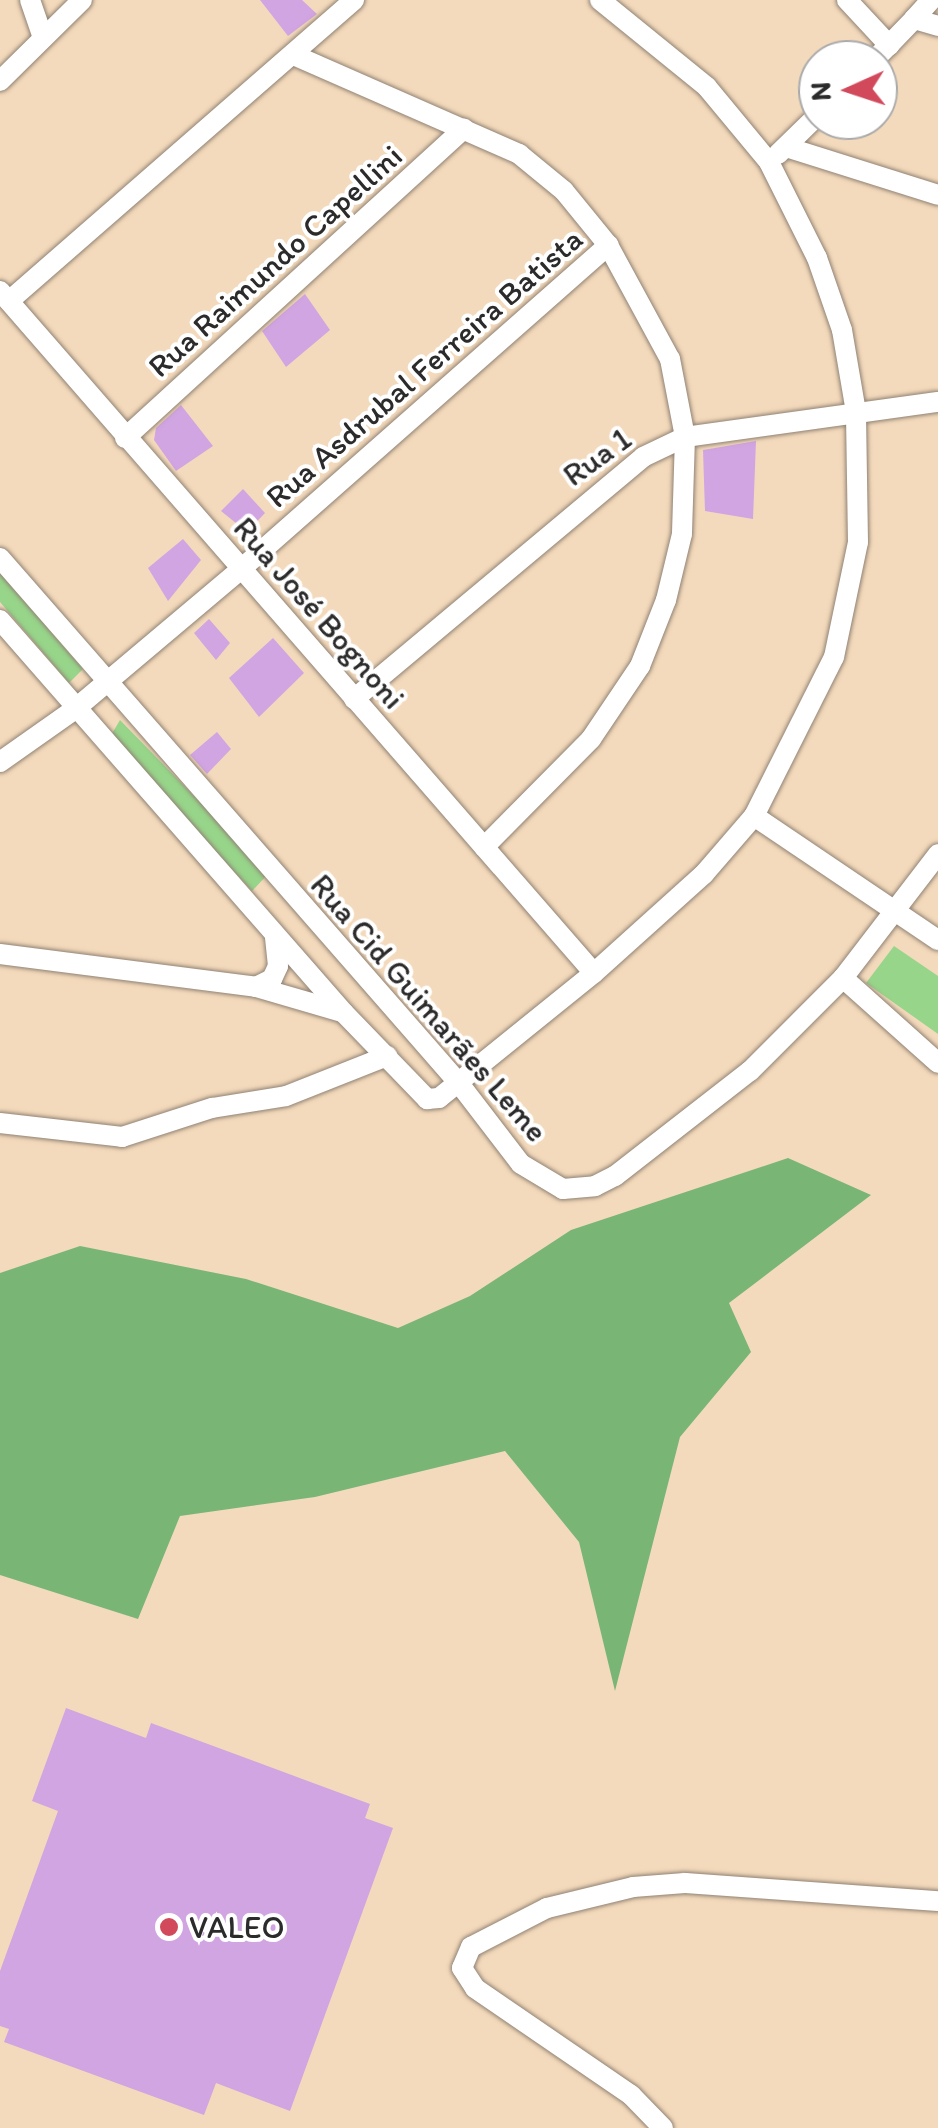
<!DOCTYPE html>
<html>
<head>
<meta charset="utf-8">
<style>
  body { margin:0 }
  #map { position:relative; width:938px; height:2128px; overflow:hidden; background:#f4dabc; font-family:Itim,sans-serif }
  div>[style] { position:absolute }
  .green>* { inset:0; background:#97d58a }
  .forest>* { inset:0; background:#79b676 }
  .building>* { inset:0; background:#d1a4e2 }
  .roads { filter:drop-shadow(0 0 2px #908274) drop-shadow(0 0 2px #908274) }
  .minor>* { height:20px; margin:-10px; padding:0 10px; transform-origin:10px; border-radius:10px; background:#fff }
  .dots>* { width:28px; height:28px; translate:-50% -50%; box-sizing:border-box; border:5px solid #fff; border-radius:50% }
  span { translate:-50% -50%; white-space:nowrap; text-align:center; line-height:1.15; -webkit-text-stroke:8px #fff; paint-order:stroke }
  .street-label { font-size:32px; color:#2b2b2b }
  .poi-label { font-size:32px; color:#2b2b2b }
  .left { translate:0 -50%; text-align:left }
  .north { position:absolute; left:798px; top:40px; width:100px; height:100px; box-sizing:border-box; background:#fff; border:2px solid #aaa; border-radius:50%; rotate:267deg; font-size:28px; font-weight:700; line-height:40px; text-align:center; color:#2b2b2b }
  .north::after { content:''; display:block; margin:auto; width:35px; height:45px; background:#d1495b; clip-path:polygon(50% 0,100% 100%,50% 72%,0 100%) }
</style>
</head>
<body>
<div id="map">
  <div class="green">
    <i style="clip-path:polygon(0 573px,83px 669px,69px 683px,0 602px)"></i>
    <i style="clip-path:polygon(120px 720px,269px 873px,252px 891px,110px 737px)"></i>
    <i style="clip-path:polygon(894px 946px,938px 976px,938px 1034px,866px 983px)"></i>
  </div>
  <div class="forest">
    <i style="clip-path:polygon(788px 1158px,871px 1195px,729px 1303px,751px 1352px,680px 1437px,615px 1691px,579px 1542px,505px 1451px,315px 1497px,180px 1516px,138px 1619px,0 1575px,0 1273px,80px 1246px,246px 1279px,398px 1328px,470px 1296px,571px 1230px)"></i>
  </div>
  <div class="building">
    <i style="clip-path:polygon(260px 0,302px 0,317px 14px,288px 36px)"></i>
    <i style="clip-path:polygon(305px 294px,330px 330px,286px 367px,262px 331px)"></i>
    <i style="clip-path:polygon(181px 405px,213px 446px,176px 471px,154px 440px,156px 428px)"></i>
    <i style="clip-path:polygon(756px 441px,753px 519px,705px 511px,703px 450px)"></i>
    <i style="clip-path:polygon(243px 489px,265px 513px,247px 532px,221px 511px)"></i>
    <i style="clip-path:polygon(183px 539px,201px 560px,168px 601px,148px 568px)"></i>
    <i style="clip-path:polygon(209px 619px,230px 643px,216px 660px,194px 633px)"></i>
    <i style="clip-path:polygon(273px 638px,304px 673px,259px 717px,229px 678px)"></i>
    <i style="clip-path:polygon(217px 732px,231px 749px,207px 774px,190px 755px)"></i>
    <i style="clip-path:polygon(66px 1708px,146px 1738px,151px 1723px,370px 1804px,365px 1818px,393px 1828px,290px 2111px,216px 2083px,204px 2115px,4px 2042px,9px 2029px,0 2026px,0 1971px,58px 1811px,32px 1801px)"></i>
  </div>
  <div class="roads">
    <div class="minor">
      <i style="left:30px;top:0;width:39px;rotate:71deg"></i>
      <i style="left:847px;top:0;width:62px;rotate:47deg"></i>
      <i style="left:889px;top:45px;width:21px;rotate:135deg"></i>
      <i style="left:914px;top:19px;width:25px;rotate:-48deg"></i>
      <i style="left:889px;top:45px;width:36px;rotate:-46deg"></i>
      <i style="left:914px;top:19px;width:25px;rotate:16deg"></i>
      <i style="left:296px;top:56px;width:244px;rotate:23.7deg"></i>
      <i style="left:519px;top:154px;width:58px;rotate:39.4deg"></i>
      <i style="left:564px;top:191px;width:70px;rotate:50.8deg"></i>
      <i style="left:608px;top:245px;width:130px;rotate:61.5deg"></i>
      <i style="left:670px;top:359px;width:79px;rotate:79.1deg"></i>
      <i style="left:685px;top:437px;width:97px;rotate:91.8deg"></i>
      <i style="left:682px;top:534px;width:68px;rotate:103.6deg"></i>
      <i style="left:666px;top:600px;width:71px;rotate:111.5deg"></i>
      <i style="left:640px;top:666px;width:88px;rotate:123.9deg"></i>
      <i style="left:591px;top:739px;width:152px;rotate:134.7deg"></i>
      <i style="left:0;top:81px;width:115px;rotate:-44.6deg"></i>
      <i style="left:786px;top:147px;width:159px;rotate:17.5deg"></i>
      <i style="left:778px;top:154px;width:56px;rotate:-44.3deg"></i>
      <i style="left:0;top:291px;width:904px;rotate:48.95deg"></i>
      <i style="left:9px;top:301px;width:458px;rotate:-41.1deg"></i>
      <i style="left:125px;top:438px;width:459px;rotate:-42.4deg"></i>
      <i style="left:0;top:558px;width:696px;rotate:48.85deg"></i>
      <i style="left:458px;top:1082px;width:103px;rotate:52.5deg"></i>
      <i style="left:521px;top:1164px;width:49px;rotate:30.8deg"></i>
      <i style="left:563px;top:1189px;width:32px;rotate:-5deg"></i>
      <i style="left:595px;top:1186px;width:22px;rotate:-27deg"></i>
      <i style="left:615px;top:1176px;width:171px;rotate:-37.9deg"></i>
      <i style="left:750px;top:1071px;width:132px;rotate:-45deg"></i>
      <i style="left:843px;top:978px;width:156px;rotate:-52.5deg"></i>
      <i style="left:0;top:620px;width:522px;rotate:48.8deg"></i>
      <i style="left:344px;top:1013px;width:120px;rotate:46deg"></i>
      <i style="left:427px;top:1099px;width:12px;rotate:-5deg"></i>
      <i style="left:439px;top:1098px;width:199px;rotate:-38.9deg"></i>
      <i style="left:594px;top:973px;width:148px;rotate:-42deg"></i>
      <i style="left:704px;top:874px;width:77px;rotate:-49.2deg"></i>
      <i style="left:754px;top:816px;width:178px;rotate:-63.3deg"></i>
      <i style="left:834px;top:657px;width:117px;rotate:-78.2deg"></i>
      <i style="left:858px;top:542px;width:130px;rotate:-90.9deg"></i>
      <i style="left:856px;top:412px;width:83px;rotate:-99.7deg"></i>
      <i style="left:842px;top:330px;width:76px;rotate:-109.1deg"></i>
      <i style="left:817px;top:258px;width:107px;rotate:-116.6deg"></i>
      <i style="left:769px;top:162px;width:97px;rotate:-129.6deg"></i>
      <i style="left:707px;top:87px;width:138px;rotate:-140.9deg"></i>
      <i style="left:354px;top:699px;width:377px;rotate:-39.9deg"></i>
      <i style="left:643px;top:457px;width:47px;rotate:-25.5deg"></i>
      <i style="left:685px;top:437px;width:255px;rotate:-7.9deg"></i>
      <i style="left:0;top:762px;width:92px;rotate:-35.2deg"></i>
      <i style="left:75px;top:709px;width:217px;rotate:-40.1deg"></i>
      <i style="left:241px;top:569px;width:490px;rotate:-41.4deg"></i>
      <i style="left:754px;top:816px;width:222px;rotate:34deg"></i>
      <i style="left:0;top:954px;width:258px;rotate:7.3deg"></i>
      <i style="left:256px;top:987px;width:90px;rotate:16.2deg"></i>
      <i style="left:843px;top:978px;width:127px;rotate:41.8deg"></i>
      <i style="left:256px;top:987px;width:18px;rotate:-27deg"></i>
      <i style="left:272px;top:979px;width:14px;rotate:-65deg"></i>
      <i style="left:278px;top:966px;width:29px;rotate:-96deg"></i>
      <i style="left:0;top:1123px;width:123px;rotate:6.5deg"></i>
      <i style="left:122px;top:1137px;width:95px;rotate:-17.9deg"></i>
      <i style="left:212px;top:1108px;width:75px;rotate:-9.2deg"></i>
      <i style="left:286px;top:1096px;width:109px;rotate:-21.6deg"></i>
      <i style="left:663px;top:2128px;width:46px;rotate:-134.1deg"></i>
      <i style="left:631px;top:2095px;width:189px;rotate:-145.6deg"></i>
      <i style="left:475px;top:1988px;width:24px;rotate:-123deg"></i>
      <i style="left:462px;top:1968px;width:23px;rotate:-67deg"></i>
      <i style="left:471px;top:1947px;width:85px;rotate:-27.2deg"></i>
      <i style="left:547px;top:1908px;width:89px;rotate:-13.7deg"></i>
      <i style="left:633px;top:1887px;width:52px;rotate:-4.4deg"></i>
      <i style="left:685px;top:1883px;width:254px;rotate:4.1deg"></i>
    </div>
  </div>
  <div class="dots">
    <i style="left:169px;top:1927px;background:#d1495b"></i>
  </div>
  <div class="street-label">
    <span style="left:275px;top:261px;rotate:-42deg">Rua Raimundo Capellini</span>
    <span style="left:424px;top:368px;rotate:-41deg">Rua Asdrubal Ferreira Batista</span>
    <span style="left:597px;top:457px;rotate:-36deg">Rua 1</span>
    <span style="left:319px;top:613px;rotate:49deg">Rua José Bognoni</span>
    <span style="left:429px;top:1008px;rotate:49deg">Rua Cid Guimarães Leme</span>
  </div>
  <div class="poi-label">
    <span class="left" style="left:189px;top:1927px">VALEO</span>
  </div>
  <div class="north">N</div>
</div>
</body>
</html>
